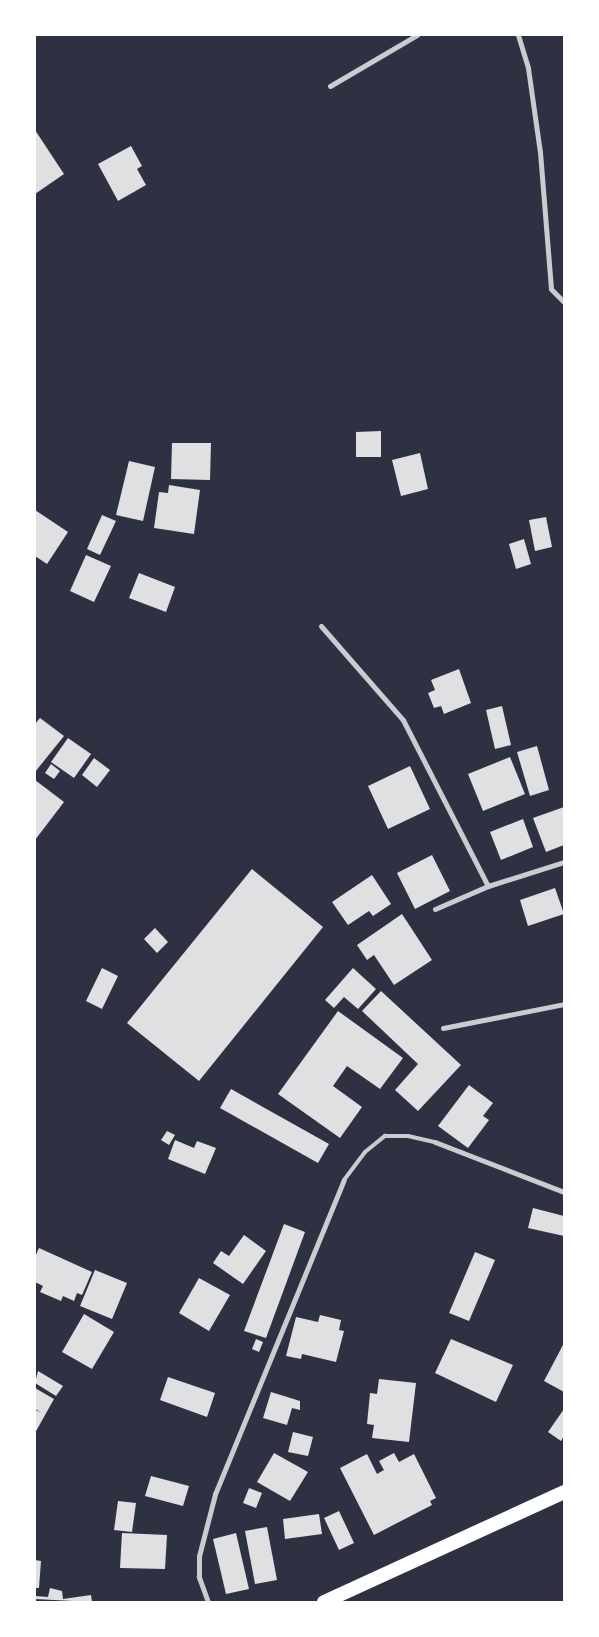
<!DOCTYPE html>
<html>
<head>
<meta charset="utf-8">
<style>
  body { margin:0 }
  #map { position:relative; width:599px; height:1637px; overflow:hidden; background:#2d3142; font-family:"Asap Condensed",sans-serif }
  div>[style] { position:absolute }
  .building>* { inset:0; background:#e0e0e3 }
  .service>* { height:4px; margin:-2px; padding:0 2px; transform-origin:2px; border-radius:2px; background:#caccd0 }
  .minor>* { height:5px; margin:-2.5px; padding:0 2.5px; transform-origin:2.5px; border-radius:2.5px; background:#caccd0 }
  .trunk>* { height:14px; margin:-7px; padding:0 7px; transform-origin:7px; border-radius:7px; background:#fff }
  span { translate:-50% -50%; white-space:nowrap; text-align:center; line-height:1.15; -webkit-text-stroke:5px #fff; paint-order:stroke }
  .frame { position:absolute; inset:0; border:36px solid #fff; pointer-events:none }
</style>
</head>
<body>
<div id="map">
  <div class="building">
    <i style="clip-path:polygon(35px 130px,64px 174px,35px 194px)"></i>
    <i style="clip-path:polygon(131px 146px,142px 166px,137px 169px,146px 185px,118px 201px,98px 164px)"></i>
    <i style="clip-path:polygon(381px 431px,381px 457px,356px 457px,356px 432px)"></i>
    <i style="clip-path:polygon(172px 443px,211px 443px,210px 480px,171px 479px)"></i>
    <i style="clip-path:polygon(420px 453px,428px 489px,401px 496px,392px 460px)"></i>
    <i style="clip-path:polygon(129px 461px,155px 467px,143px 521px,116px 515px)"></i>
    <i style="clip-path:polygon(169px 485px,200px 490px,194px 534px,154px 528px,159px 492px,168px 493px)"></i>
    <i style="clip-path:polygon(35px 510px,68px 532px,47px 564px,35px 556px)"></i>
    <i style="clip-path:polygon(102px 515px,116px 521px,100px 555px,87px 549px)"></i>
    <i style="clip-path:polygon(546px 517px,552px 547px,535px 551px,529px 520px)"></i>
    <i style="clip-path:polygon(524px 539px,531px 564px,516px 569px,509px 544px)"></i>
    <i style="clip-path:polygon(86px 555px,111px 566px,94px 602px,70px 591px)"></i>
    <i style="clip-path:polygon(139px 573px,175px 587px,166px 612px,129px 598px)"></i>
    <i style="clip-path:polygon(459px 669px,471px 703px,444px 714px,441px 706px,434px 708px,428px 693px,435px 690px,431px 680px)"></i>
    <i style="clip-path:polygon(502px 706px,511px 745px,495px 749px,486px 710px)"></i>
    <i style="clip-path:polygon(40px 718px,64px 736px,35px 772px,35px 724px)"></i>
    <i style="clip-path:polygon(68px 738px,91px 754px,74px 778px,51px 762px)"></i>
    <i style="clip-path:polygon(537px 746px,549px 790px,530px 796px,517px 752px)"></i>
    <i style="clip-path:polygon(510px 757px,525px 794px,483px 811px,468px 774px)"></i>
    <i style="clip-path:polygon(94px 758px,110px 770px,97px 787px,82px 775px)"></i>
    <i style="clip-path:polygon(51px 764px,60px 771px,54px 779px,45px 773px)"></i>
    <i style="clip-path:polygon(410px 766px,430px 809px,388px 829px,368px 786px)"></i>
    <i style="clip-path:polygon(35px 780px,64px 802px,35px 840px)"></i>
    <i style="clip-path:polygon(564px 807px,564px 845px,546px 852px,533px 818px)"></i>
    <i style="clip-path:polygon(523px 819px,533px 847px,501px 860px,490px 832px)"></i>
    <i style="clip-path:polygon(432px 855px,450px 891px,415px 909px,397px 873px)"></i>
    <i style="clip-path:polygon(252px 869px,323px 927px,199px 1081px,127px 1023px)"></i>
    <i style="clip-path:polygon(372px 875px,391px 904px,373px 916px,369px 911px,348px 925px,332px 902px)"></i>
    <i style="clip-path:polygon(555px 888px,564px 914px,528px 926px,520px 900px)"></i>
    <i style="clip-path:polygon(402px 914px,432px 960px,394px 985px,374px 955px,367px 960px,357px 945px)"></i>
    <i style="clip-path:polygon(155px 928px,168px 942px,157px 953px,144px 939px)"></i>
    <i style="clip-path:polygon(102px 968px,118px 976px,102px 1009px,86px 1001px)"></i>
    <i style="clip-path:polygon(353px 968px,376px 989px,358px 1009px,344px 997px,334px 1008px,325px 1000px)"></i>
    <i style="clip-path:polygon(381px 991px,461px 1065px,418px 1111px,395px 1090px,418px 1064px,362px 1011px)"></i>
    <i style="clip-path:polygon(338px 1011px,403px 1058px,380px 1089px,347px 1066px,333px 1086px,362px 1107px,340px 1138px,278px 1094px)"></i>
    <i style="clip-path:polygon(469px 1085px,493px 1103px,483px 1116px,489px 1120px,468px 1148px,438px 1126px)"></i>
    <i style="clip-path:polygon(231px 1089px,329px 1144px,318px 1163px,220px 1108px)"></i>
    <i style="clip-path:polygon(167px 1131px,175px 1135px,169px 1145px,161px 1140px)"></i>
    <i style="clip-path:polygon(175px 1140px,194px 1148px,197px 1141px,216px 1148px,205px 1174px,168px 1159px)"></i>
    <i style="clip-path:polygon(533px 1208px,564px 1216px,564px 1236px,528px 1228px)"></i>
    <i style="clip-path:polygon(284px 1224px,305px 1232px,266px 1338px,244px 1331px)"></i>
    <i style="clip-path:polygon(244px 1235px,266px 1251px,243px 1284px,213px 1263px,221px 1251px,229px 1256px)"></i>
    <i style="clip-path:polygon(39px 1248px,92px 1272px,82px 1295px,77px 1293px,74px 1301px,63px 1296px,61px 1301px,40px 1292px,43px 1286px,35px 1282px,35px 1257px)"></i>
    <i style="clip-path:polygon(475px 1252px,495px 1260px,469px 1321px,449px 1313px)"></i>
    <i style="clip-path:polygon(95px 1270px,127px 1283px,112px 1319px,80px 1306px)"></i>
    <i style="clip-path:polygon(199px 1278px,230px 1295px,209px 1331px,179px 1313px)"></i>
    <i style="clip-path:polygon(84px 1314px,114px 1332px,92px 1369px,62px 1352px)"></i>
    <i style="clip-path:polygon(320px 1315px,341px 1320px,339px 1330px,344px 1331px,336px 1362px,302px 1354px,301px 1359px,286px 1356px,296px 1317px,318px 1322px)"></i>
    <i style="clip-path:polygon(256px 1339px,263px 1342px,259px 1352px,252px 1349px)"></i>
    <i style="clip-path:polygon(451px 1339px,513px 1365px,496px 1402px,435px 1373px)"></i>
    <i style="clip-path:polygon(564px 1343px,564px 1392px,544px 1381px)"></i>
    <i style="clip-path:polygon(38px 1371px,63px 1386px,56px 1396px,35px 1383px)"></i>
    <i style="clip-path:polygon(168px 1377px,215px 1393px,207px 1417px,160px 1400px)"></i>
    <i style="clip-path:polygon(379px 1379px,416px 1383px,409px 1442px,372px 1438px,374px 1425px,367px 1424px,370px 1393px,377px 1394px)"></i>
    <i style="clip-path:polygon(35px 1388px,54px 1399px,35px 1433px,35px 1410px,41px 1412px,35px 1409px)"></i>
    <i style="clip-path:polygon(271px 1392px,300px 1401px,300px 1410px,292px 1408px,287px 1425px,263px 1418px)"></i>
    <i style="clip-path:polygon(564px 1409px,564px 1436px,561px 1441px,548px 1432px)"></i>
    <i style="clip-path:polygon(293px 1432px,313px 1437px,308px 1456px,288px 1452px)"></i>
    <i style="clip-path:polygon(274px 1453px,308px 1472px,290px 1501px,257px 1482px)"></i>
    <i style="clip-path:polygon(394px 1453px,399px 1462px,414px 1454px,436px 1498px,430px 1501px,432px 1505px,374px 1535px,340px 1468px,367px 1454px,377px 1474px,384px 1470px,379px 1461px)"></i>
    <i style="clip-path:polygon(151px 1476px,189px 1486px,183px 1506px,145px 1496px)"></i>
    <i style="clip-path:polygon(249px 1488px,262px 1493px,256px 1508px,243px 1503px)"></i>
    <i style="clip-path:polygon(118px 1501px,136px 1503px,132px 1532px,114px 1530px)"></i>
    <i style="clip-path:polygon(339px 1511px,354px 1543px,339px 1550px,324px 1518px)"></i>
    <i style="clip-path:polygon(319px 1514px,322px 1534px,285px 1539px,283px 1519px)"></i>
    <i style="clip-path:polygon(267px 1527px,277px 1580px,255px 1584px,245px 1531px)"></i>
    <i style="clip-path:polygon(122px 1533px,167px 1535px,165px 1569px,120px 1568px)"></i>
    <i style="clip-path:polygon(236px 1533px,249px 1589px,226px 1594px,213px 1539px)"></i>
    <i style="clip-path:polygon(35px 1560px,41px 1561px,39px 1588px,35px 1588px)"></i>
    <i style="clip-path:polygon(50px 1588px,62px 1591px,63px 1599px,91px 1595px,92px 1602px,35px 1599px,35px 1596px,48px 1597px)"></i>
  </div>
  <div class="service">
    <i style="left:344px;top:1180px;width:35px;rotate:-53deg"></i>
    <i style="left:365px;top:1152px;width:26px;rotate:-39deg"></i>
    <i style="left:385px;top:1136px;width:23px"></i>
    <i style="left:408px;top:1136px;width:28px;rotate:13deg"></i>
  </div>
  <div class="minor">
    <i style="left:518px;top:35px;width:34px;rotate:73deg"></i>
    <i style="left:528px;top:68px;width:85px;rotate:81.9deg"></i>
    <i style="left:540px;top:152px;width:137px;rotate:85.4deg"></i>
    <i style="left:551px;top:289px;width:18px;rotate:45deg"></i>
    <i style="left:330px;top:86px;width:101px;rotate:-30.4deg"></i>
    <i style="left:321px;top:626px;width:125px;rotate:48.9deg"></i>
    <i style="left:403px;top:720px;width:186px;rotate:62.9deg"></i>
    <i style="left:435px;top:909px;width:58px;rotate:-23.5deg"></i>
    <i style="left:488px;top:886px;width:80px;rotate:-17.5deg"></i>
    <i style="left:443px;top:1028px;width:123px;rotate:-11.2deg"></i>
    <i style="left:435px;top:1142px;width:138px;rotate:21.2deg"></i>
    <i style="left:208px;top:1602px;width:27px;rotate:-110deg"></i>
    <i style="left:199px;top:1577px;width:21px;rotate:-90deg"></i>
    <i style="left:199px;top:1556px;width:64px;rotate:-75.5deg"></i>
    <i style="left:215px;top:1494px;width:339px;rotate:-67.7deg"></i>
  </div>
  <div class="trunk">
    <i style="left:324px;top:1602px;width:264px;rotate:-24.6deg"></i>
  </div>
  <div class="frame"></div>
</div>
</body>
</html>
